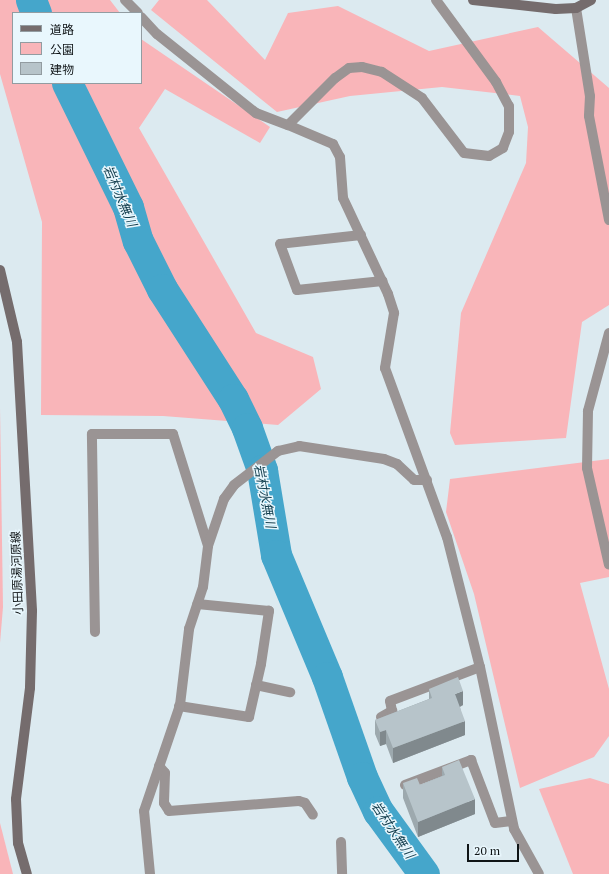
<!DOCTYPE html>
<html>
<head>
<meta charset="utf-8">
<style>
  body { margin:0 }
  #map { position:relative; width:609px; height:874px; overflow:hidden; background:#dceaf0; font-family:"PT Serif","Noto Sans JP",serif }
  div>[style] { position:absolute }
  .green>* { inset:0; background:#f9b5b9 }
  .river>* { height:31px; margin:-15.5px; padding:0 15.5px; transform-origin:15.5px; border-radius:15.5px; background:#45a6cb }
  .street>* { height:10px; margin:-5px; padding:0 5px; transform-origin:5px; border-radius:5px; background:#9a9494 }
  .secondary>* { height:10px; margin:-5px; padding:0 5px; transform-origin:5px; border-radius:5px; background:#756c6d }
  .wall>* { inset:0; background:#9da9ae }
  .shaded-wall>* { inset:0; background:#80898d }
  .building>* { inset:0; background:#b7c4ca }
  span { translate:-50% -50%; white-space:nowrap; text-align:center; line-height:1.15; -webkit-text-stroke:3px #e9f7fd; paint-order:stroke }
  .street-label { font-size:12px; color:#0f1416 }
  .water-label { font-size:13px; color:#113c4c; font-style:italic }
  .legend { position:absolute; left:12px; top:12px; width:130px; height:72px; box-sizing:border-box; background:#e9f7fd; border:1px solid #929ca1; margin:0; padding:5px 7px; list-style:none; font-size:12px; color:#0f1416 }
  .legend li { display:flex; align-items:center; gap:8px; height:20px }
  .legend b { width:20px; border:1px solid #929ca1 }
  .scale { position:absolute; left:467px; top:844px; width:52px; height:18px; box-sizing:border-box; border:2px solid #0f1416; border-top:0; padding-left:5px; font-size:12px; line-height:14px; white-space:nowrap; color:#0f1416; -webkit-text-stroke:3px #e9f7fd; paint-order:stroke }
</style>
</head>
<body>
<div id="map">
  <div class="green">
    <i style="clip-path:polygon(0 0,110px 0,120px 13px,13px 13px,13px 83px,141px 83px,141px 39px,270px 127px,260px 143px,165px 89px,139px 128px,256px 333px,313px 357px,321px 389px,278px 425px,163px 416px,41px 415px,42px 222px,0 74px)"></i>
    <i style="clip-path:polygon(159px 0,207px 0,265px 60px,288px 13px,338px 6px,429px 51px,538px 27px,609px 88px,609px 305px,582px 322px,566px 438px,455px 445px,450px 433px,461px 313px,526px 163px,528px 127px,520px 96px,442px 87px,350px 96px,277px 112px,151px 10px)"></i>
    <i style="clip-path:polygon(0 407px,3px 607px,0 643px)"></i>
    <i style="clip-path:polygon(609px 459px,609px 577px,580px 583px,609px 689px,609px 736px,594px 757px,520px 788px,474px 594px,446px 512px,450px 479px)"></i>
    <i style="clip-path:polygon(590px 778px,609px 784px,609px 874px,573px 874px,539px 789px)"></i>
    <i style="clip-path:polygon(0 823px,13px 874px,0 874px)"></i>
  </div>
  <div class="river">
    <i style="left:31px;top:0;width:14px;rotate:69deg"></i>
    <i style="left:67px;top:83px;width:138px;rotate:63.8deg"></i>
    <i style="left:128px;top:207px;width:35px;rotate:74deg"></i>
    <i style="left:138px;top:241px;width:54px;rotate:63.4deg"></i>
    <i style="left:162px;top:289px;width:131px;rotate:57.2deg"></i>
    <i style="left:233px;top:399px;width:32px;rotate:64deg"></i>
    <i style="left:247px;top:428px;width:45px;rotate:70.3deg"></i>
    <i style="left:262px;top:470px;width:86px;rotate:80.6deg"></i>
    <i style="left:276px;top:555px;width:132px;rotate:67.3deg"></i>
    <i style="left:327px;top:677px;width:106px;rotate:70.7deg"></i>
    <i style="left:362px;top:777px;width:38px;rotate:65deg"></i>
    <i style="left:378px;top:811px;width:78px;rotate:53.9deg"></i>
  </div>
  <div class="street">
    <i style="left:125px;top:0;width:18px;rotate:45deg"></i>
    <i style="left:436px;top:0;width:102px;rotate:53.8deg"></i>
    <i style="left:496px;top:82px;width:27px;rotate:62deg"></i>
    <i style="left:509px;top:106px;width:26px;rotate:90deg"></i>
    <i style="left:509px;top:132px;width:17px;rotate:111deg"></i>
    <i style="left:503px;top:148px;width:16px;rotate:150deg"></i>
    <i style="left:489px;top:156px;width:25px;rotate:-173deg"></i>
    <i style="left:464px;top:153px;width:69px;rotate:-127.4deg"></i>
    <i style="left:422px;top:98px;width:48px;rotate:-147deg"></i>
    <i style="left:382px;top:72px;width:21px;rotate:-166deg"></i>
    <i style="left:362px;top:67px;width:13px;rotate:176deg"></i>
    <i style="left:349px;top:68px;width:17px;rotate:144deg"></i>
    <i style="left:335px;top:78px;width:66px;rotate:135deg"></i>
    <i style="left:288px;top:125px;width:49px;rotate:22.9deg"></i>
    <i style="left:333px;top:144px;width:15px;rotate:62deg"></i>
    <i style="left:340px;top:157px;width:41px;rotate:85.8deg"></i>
    <i style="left:343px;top:198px;width:106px;rotate:64.9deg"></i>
    <i style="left:388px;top:294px;width:20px;rotate:72deg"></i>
    <i style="left:394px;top:313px;width:56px;rotate:99.3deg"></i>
    <i style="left:385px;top:368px;width:180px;rotate:69.9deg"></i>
    <i style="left:447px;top:537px;width:134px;rotate:75.8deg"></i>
    <i style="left:480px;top:667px;width:166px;rotate:78.1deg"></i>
    <i style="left:514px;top:829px;width:51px;rotate:60.9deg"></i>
    <i style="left:576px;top:8px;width:89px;rotate:81deg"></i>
    <i style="left:590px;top:96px;width:20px;rotate:93deg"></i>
    <i style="left:589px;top:116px;width:106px;rotate:79.1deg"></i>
    <i style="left:141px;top:17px;width:23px;rotate:47deg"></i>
    <i style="left:157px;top:34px;width:127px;rotate:38.6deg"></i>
    <i style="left:256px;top:113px;width:34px;rotate:21deg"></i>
    <i style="left:361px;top:235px;width:81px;rotate:173.7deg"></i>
    <i style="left:280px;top:244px;width:49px;rotate:69.7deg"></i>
    <i style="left:297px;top:290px;width:86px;rotate:-6deg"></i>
    <i style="left:609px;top:333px;width:81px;rotate:105.1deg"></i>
    <i style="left:588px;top:411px;width:57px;rotate:91deg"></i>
    <i style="left:587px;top:468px;width:99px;rotate:77.2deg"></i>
    <i style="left:95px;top:632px;width:198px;rotate:-90.9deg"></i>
    <i style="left:92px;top:434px;width:81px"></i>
    <i style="left:173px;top:434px;width:117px;rotate:72.6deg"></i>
    <i style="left:256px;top:685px;width:35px;rotate:12deg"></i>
    <i style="left:179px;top:706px;width:71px;rotate:8.9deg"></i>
    <i style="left:249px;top:717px;width:54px;rotate:-77.2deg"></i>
    <i style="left:261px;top:664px;width:54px;rotate:-81.4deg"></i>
    <i style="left:269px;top:611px;width:72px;rotate:-174.4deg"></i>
    <i style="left:381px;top:717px;width:13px;rotate:-29deg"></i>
    <i style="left:392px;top:711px;width:10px;rotate:-101deg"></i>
    <i style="left:390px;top:701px;width:96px;rotate:-20.7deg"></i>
    <i style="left:159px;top:766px;width:9px;rotate:49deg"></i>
    <i style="left:165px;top:773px;width:30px;rotate:92deg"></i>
    <i style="left:164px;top:803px;width:9px;rotate:58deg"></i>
    <i style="left:169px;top:811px;width:130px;rotate:-4.4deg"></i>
    <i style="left:299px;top:801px;width:6px;rotate:18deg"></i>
    <i style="left:305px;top:803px;width:14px;rotate:56deg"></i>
    <i style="left:405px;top:785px;width:71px;rotate:-20.7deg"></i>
    <i style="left:471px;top:760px;width:67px;rotate:69.1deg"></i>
    <i style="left:495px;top:823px;width:17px;rotate:-7deg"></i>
    <i style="left:341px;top:842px;width:32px;rotate:88deg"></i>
    <i style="left:150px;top:874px;width:63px;rotate:-95.4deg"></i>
    <i style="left:144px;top:811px;width:112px;rotate:-71.2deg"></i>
    <i style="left:180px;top:705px;width:77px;rotate:-83.2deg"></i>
    <i style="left:189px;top:629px;width:44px;rotate:-71.6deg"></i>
    <i style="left:203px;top:587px;width:41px;rotate:-83deg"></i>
    <i style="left:208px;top:546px;width:50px;rotate:-71.2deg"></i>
    <i style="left:224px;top:499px;width:17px;rotate:-54deg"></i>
    <i style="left:234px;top:485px;width:56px;rotate:-37.7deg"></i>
    <i style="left:278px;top:451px;width:22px;rotate:-13deg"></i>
    <i style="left:299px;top:446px;width:86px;rotate:8.7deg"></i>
    <i style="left:384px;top:459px;width:14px;rotate:21deg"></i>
    <i style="left:397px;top:464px;width:23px;rotate:43deg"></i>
    <i style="left:414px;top:480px;width:13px"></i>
  </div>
  <div class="secondary">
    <i style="left:473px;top:0;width:83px;rotate:6.2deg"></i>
    <i style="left:556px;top:9px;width:20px;rotate:-3deg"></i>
    <i style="left:576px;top:8px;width:17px;rotate:-28deg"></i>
    <i style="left:0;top:270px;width:74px;rotate:76.7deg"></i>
    <i style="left:17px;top:342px;width:269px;rotate:86.8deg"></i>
    <i style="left:32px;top:611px;width:77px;rotate:91.5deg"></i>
    <i style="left:30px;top:688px;width:112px;rotate:97.2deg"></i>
    <i style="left:16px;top:799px;width:44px;rotate:87.4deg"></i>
    <i style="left:18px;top:843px;width:32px;rotate:74deg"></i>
  </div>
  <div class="wall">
    <i style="clip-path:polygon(429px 689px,463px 705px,460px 707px,465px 735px,393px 763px,386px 744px,380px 746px,375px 734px,375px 720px,429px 699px)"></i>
    <i style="clip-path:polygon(442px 767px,475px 814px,418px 837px,403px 798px,403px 783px,420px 785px,442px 776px)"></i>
  </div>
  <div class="shaded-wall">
    <i style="clip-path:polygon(463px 691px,463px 705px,455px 709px,455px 694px)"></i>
    <i style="clip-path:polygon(465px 721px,465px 735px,393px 763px,393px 748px)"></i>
    <i style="clip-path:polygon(386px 730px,386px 744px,380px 746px,380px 732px)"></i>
    <i style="clip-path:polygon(475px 799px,475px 814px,418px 837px,418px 822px)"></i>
  </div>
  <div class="building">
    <i style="clip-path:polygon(458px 677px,463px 691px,455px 694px,465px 721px,393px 748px,386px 730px,380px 732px,375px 720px,432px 698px,429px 689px)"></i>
    <i style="clip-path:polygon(459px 760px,475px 799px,418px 822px,403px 783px,417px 778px,420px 785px,445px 775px,442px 767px)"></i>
  </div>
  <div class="street-label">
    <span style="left:17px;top:573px;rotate:-92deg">小田原湯河原線</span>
  </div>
  <div class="water-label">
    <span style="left:120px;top:196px;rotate:67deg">岩村水無川</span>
    <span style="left:265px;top:496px;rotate:79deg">岩村水無川</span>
    <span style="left:393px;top:830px;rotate:56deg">岩村水無川</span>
  </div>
  <ul class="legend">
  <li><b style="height:5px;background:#756c6d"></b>道路</li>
  <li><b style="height:11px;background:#f9b5b9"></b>公園</li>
  <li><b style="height:11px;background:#b7c4ca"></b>建物</li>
  </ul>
  <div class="scale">20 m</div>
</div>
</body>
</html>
